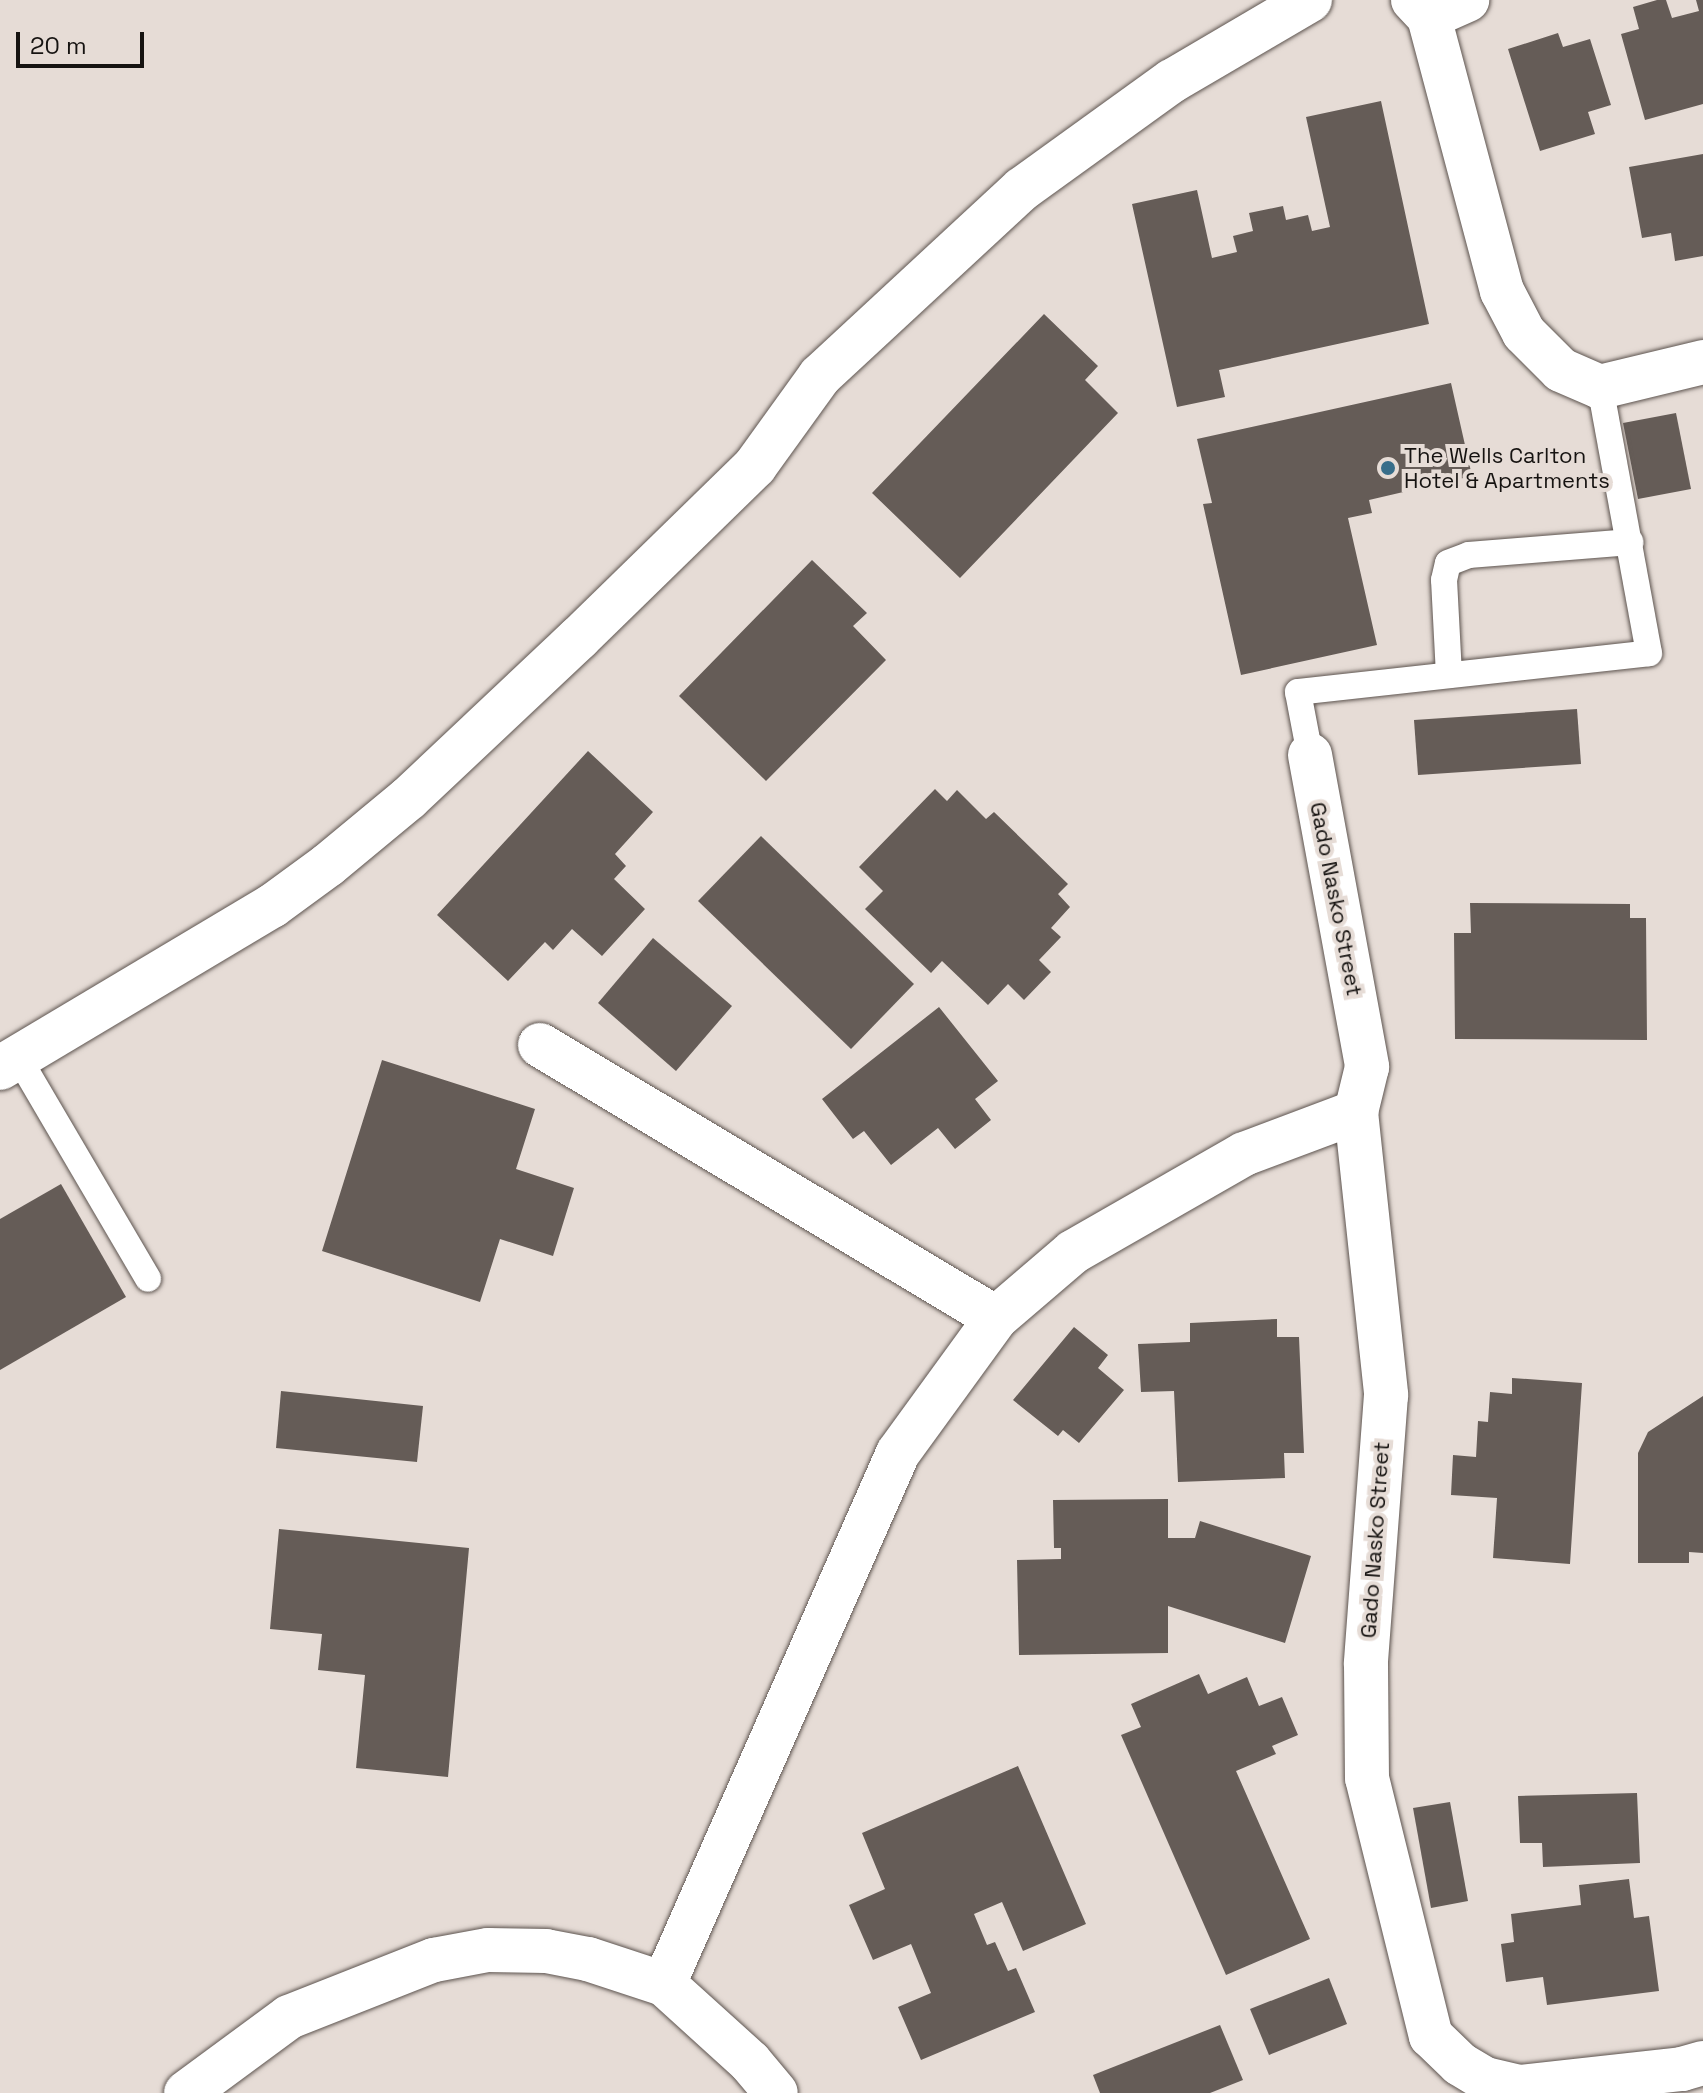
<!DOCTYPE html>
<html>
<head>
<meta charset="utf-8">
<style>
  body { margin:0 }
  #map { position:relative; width:1703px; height:2093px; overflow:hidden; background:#e6dcd6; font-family:"Space Grotesk",sans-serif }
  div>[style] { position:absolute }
  .building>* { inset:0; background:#655c57 }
  .roads { filter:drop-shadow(0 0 2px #5d544f) drop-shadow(0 0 2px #5d544f) }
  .service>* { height:26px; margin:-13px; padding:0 13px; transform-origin:13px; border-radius:13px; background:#fff }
  .minor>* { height:44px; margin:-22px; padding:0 22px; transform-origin:22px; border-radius:22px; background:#fff }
  .dots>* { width:22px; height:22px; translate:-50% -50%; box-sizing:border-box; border:4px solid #e6dcd6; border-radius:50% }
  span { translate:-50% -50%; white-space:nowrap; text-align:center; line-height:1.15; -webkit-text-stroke:8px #e6dcd6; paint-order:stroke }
  .poi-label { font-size:22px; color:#161311 }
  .left { translate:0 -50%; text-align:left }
  .street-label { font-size:22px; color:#161311 }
  .scale { position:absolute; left:16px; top:32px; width:128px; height:36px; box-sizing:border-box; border:4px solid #161311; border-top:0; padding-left:10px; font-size:24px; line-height:28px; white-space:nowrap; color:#161311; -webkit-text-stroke:6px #e6dcd6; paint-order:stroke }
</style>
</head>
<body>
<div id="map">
  <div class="building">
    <i style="clip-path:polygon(1657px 0,1666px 0,1672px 18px,1699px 11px,1696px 0,1703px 0,1703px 104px,1645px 120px,1621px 34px,1639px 29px,1633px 7px)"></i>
    <i style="clip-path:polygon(1558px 33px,1563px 47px,1590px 39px,1611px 105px,1588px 112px,1595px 134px,1540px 151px,1508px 49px)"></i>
    <i style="clip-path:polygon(1381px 101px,1429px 324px,1219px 370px,1225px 397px,1177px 407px,1132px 204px,1197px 190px,1212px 258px,1237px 252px,1233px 236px,1253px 231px,1249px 213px,1283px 206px,1286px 220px,1308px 215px,1312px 231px,1330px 227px,1306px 117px)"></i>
    <i style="clip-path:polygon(1703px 154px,1703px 256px,1675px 261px,1671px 233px,1642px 238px,1629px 167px)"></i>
    <i style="clip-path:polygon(1044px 314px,1098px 366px,1085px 380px,1118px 413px,960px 578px,872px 493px)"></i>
    <i style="clip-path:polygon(1451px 383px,1472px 476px,1369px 500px,1372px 513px,1348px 518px,1377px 645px,1241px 675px,1203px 504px,1212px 503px,1197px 439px)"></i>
    <i style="clip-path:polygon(1676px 413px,1691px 489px,1638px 499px,1623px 423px)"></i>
    <i style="clip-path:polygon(812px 560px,867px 613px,853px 626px,886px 660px,766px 781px,679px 696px)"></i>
    <i style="clip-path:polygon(1577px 709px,1581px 764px,1418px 775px,1414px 720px)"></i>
    <i style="clip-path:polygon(588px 751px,653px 812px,615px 854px,626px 866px,614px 879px,645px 909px,602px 956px,572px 929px,553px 950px,545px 942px,508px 981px,437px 915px)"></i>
    <i style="clip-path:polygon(935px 789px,947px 801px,957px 790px,986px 819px,994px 812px,1068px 884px,1058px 894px,1070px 907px,1051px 928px,1061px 937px,1039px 960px,1051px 972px,1024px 1000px,1008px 984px,988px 1005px,942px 961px,931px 973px,865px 909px,883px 891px,859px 867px)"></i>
    <i style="clip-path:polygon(761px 836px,914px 984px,851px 1049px,698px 901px)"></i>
    <i style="clip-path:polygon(1470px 903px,1630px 904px,1630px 918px,1646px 918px,1647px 1040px,1455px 1039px,1454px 933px,1471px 933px)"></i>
    <i style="clip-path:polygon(653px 938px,732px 1006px,676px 1071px,598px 1003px)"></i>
    <i style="clip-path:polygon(939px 1007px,998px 1081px,975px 1099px,991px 1120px,955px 1149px,938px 1128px,891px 1165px,864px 1131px,853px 1139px,822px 1099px)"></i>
    <i style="clip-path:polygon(382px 1060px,535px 1109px,516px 1169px,574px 1188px,553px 1256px,500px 1239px,480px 1302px,322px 1251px)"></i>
    <i style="clip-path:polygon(61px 1184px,126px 1297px,0 1370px,0 1219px)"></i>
    <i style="clip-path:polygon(1277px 1319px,1277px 1337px,1299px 1337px,1304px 1453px,1284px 1453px,1285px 1478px,1178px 1482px,1174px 1391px,1141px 1392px,1138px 1344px,1190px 1342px,1190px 1323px)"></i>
    <i style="clip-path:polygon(1074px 1327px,1108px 1355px,1098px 1368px,1124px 1390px,1079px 1443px,1063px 1430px,1058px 1436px,1013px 1400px)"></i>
    <i style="clip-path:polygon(1512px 1378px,1582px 1383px,1570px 1564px,1493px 1558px,1497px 1498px,1451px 1495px,1453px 1455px,1476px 1457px,1478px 1421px,1488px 1422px,1490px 1392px,1512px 1394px)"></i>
    <i style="clip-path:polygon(281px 1391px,423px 1406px,417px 1462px,276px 1448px)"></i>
    <i style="clip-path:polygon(1703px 1396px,1703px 1553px,1689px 1552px,1689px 1563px,1638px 1563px,1638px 1453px,1648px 1432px)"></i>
    <i style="clip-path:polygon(1168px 1499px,1168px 1538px,1195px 1538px,1200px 1521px,1311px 1556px,1285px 1643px,1168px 1606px,1168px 1653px,1019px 1655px,1017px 1560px,1061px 1559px,1061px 1548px,1054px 1548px,1053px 1500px)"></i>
    <i style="clip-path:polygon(279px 1529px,469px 1548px,448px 1777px,356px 1768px,365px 1675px,318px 1670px,322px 1634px,270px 1629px)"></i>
    <i style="clip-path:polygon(1199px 1674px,1208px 1694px,1247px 1677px,1259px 1706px,1282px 1697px,1298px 1735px,1272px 1746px,1276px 1754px,1236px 1771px,1310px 1939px,1226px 1975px,1121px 1735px,1141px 1727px,1131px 1704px)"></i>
    <i style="clip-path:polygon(1018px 1766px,1086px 1924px,1023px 1951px,1002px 1902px,974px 1914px,987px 1945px,995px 1942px,1008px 1971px,1016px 1968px,1035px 2012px,921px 2060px,898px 2007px,931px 1993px,911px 1944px,873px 1960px,849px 1905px,885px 1889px,862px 1833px)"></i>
    <i style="clip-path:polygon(1637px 1793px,1640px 1863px,1543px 1867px,1542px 1843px,1520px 1843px,1518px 1796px)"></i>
    <i style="clip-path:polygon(1450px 1802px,1468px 1901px,1431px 1908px,1413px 1808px)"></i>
    <i style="clip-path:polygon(1629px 1879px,1634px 1918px,1649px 1916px,1659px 1991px,1547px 2005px,1543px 1977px,1506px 1982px,1501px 1944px,1514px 1942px,1511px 1914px,1581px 1905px,1579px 1885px)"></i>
    <i style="clip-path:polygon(1329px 1978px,1347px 2024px,1269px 2055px,1250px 2009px)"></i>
    <i style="clip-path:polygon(1220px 2025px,1243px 2080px,1210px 2093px,1100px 2093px,1093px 2075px)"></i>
  </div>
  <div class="roads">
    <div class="service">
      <i style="left:1449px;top:675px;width:95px;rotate:-93deg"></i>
      <i style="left:1444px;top:580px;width:17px;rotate:-77deg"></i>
      <i style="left:1448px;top:563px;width:22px;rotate:-21deg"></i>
      <i style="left:1469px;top:555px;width:162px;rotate:-4.6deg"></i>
      <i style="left:1310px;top:755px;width:64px;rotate:-100.8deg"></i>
      <i style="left:1298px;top:692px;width:353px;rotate:-6.3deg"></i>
      <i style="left:1649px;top:653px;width:270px;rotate:-100.4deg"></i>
      <i style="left:18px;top:1057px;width:257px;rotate:59.6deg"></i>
    </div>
    <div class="minor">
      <i style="left:1413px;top:0;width:23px;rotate:47deg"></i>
      <i style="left:1429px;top:17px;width:284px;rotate:75.1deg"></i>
      <i style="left:1502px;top:291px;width:47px;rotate:62.4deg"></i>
      <i style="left:1524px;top:333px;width:52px;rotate:45deg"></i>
      <i style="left:1561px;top:370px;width:43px;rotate:23.6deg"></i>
      <i style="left:1600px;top:387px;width:106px;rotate:-13.6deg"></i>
      <i style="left:1429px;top:17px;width:42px;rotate:-24.1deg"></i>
      <i style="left:1310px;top:755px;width:317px;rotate:79.6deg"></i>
      <i style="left:1367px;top:1067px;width:46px;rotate:103.7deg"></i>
      <i style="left:1356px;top:1112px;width:285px;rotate:83.9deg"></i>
      <i style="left:1386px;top:1395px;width:270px;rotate:94.3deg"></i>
      <i style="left:1366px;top:1664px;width:114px;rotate:89.5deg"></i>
      <i style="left:1367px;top:1778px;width:266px;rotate:76.1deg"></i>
      <i style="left:1431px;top:2036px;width:40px;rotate:44deg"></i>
      <i style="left:1460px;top:2064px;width:29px;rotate:31deg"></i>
      <i style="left:1485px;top:2079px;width:35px;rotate:13deg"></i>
      <i style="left:1519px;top:2087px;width:164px;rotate:-6.3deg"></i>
      <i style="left:1682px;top:2069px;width:22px;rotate:-16deg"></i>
      <i style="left:540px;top:1045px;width:531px;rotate:30.91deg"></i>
      <i style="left:0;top:1068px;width:317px;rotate:-30.8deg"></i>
      <i style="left:272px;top:906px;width:69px;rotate:-36.2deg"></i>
      <i style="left:328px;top:865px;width:105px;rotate:-39.6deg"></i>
      <i style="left:409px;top:798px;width:233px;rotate:-43.3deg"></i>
      <i style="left:579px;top:638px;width:246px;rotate:-44.3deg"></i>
      <i style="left:755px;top:466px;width:111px;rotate:-54.2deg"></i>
      <i style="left:820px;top:376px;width:275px;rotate:-42.8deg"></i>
      <i style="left:1022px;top:189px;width:185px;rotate:-35.8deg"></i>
      <i style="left:1172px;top:81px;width:160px;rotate:-30.4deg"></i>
      <i style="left:664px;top:1984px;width:580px;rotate:-66.22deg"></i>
      <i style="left:898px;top:1453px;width:167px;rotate:-54deg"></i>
      <i style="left:996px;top:1318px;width:101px;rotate:-40.6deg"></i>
      <i style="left:1073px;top:1252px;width:197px;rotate:-29.8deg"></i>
      <i style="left:1244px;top:1154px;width:120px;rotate:-20.6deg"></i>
      <i style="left:186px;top:2093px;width:128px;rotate:-36.4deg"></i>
      <i style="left:289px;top:2017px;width:156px;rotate:-21.5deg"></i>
      <i style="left:434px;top:1960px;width:55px;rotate:-10.5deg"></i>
      <i style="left:488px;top:1950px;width:58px;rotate:1deg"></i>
      <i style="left:546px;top:1951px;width:43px;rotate:10.8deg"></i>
      <i style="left:588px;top:1959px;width:80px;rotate:18.2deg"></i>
      <i style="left:664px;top:1984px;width:116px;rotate:42.2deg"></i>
      <i style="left:750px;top:2062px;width:40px;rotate:50deg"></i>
    </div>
  </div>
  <div class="dots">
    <i style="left:1388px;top:468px;background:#386e8a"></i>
  </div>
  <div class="poi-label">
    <span class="left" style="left:1404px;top:468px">The Wells Carlton<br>Hotel &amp; Apartments</span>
  </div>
  <div class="street-label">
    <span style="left:1336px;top:899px;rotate:79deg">Gado Nasko Street</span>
    <span style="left:1375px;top:1540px;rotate:-86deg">Gado Nasko Street</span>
  </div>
  <div class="scale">20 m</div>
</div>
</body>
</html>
